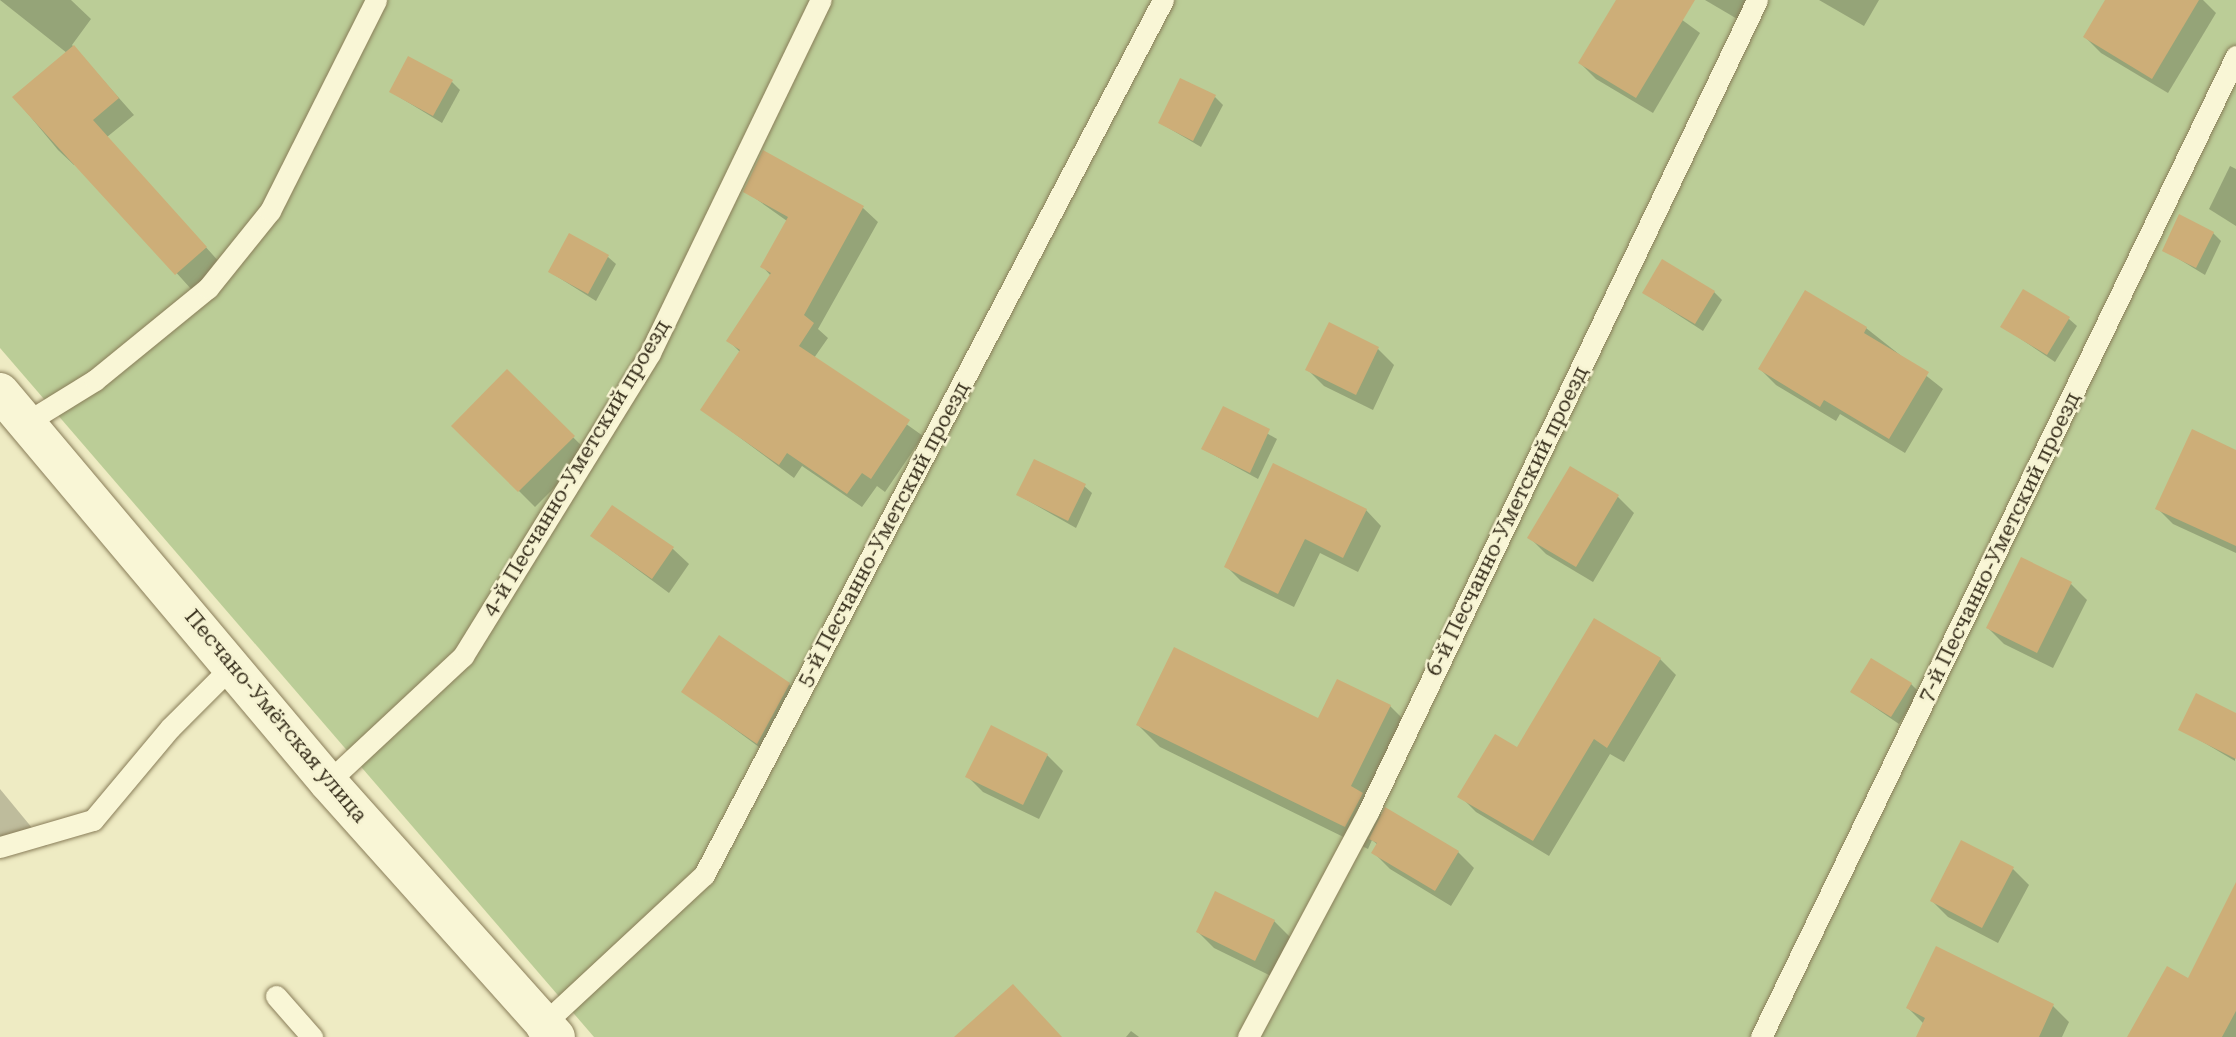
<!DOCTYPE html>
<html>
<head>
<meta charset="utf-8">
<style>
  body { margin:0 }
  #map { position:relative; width:2236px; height:1037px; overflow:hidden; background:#eeebc3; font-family:"Roboto Serif",serif }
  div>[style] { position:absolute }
  .green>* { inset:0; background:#bbcd97 }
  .shadow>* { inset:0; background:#0003 }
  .building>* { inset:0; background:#cdae78 }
  .roads { filter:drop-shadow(0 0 2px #897d59) drop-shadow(0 0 2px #897d59) }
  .service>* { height:21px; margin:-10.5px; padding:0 10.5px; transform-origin:10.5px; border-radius:10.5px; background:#f9f6d6 }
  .secondary>* { height:38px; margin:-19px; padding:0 19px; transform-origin:19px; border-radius:19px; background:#f9f6d6 }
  span { translate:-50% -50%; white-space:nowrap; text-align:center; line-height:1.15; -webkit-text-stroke:5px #f6f3d2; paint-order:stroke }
  .street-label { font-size:21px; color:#39311e }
</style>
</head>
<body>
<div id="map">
  <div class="green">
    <i style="clip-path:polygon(0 0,2236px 0,2236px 1037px,594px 1037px,0 348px)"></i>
  </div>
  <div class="shadow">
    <i style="clip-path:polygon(0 0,71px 0,91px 19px,72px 45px,134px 115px,107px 137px,221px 264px,192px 290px,77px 163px,74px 165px,58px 150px,14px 97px,67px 53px)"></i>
    <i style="clip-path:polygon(1618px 0,1655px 0,1700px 33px,1653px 113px,1596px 79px,1580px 63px)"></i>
    <i style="clip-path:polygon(1705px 0,1751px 0,1739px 20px)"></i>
    <i style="clip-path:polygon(1819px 0,1879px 0,1864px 26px)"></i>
    <i style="clip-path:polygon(2107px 0,2203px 0,2216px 13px,2168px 93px,2101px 53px,2085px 37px)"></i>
    <i style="clip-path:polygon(452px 82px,460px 90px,442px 123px,391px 92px)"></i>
    <i style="clip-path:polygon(1215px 97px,1223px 105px,1201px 147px,1160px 123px)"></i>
    <i style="clip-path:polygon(764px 152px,863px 208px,878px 222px,818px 329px,828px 338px,814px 358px,923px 436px,885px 492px,877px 486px,862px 507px,802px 466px,794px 478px,703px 410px,740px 352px,728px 340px,771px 276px,762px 266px,787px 221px,745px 191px)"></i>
    <i style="clip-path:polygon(2230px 166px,2236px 169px,2236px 226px,2209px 209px)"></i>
    <i style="clip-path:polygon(2213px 233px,2221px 241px,2205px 275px,2164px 250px)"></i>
    <i style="clip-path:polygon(608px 257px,616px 264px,596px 301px,550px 272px)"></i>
    <i style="clip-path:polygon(1714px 292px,1722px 300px,1703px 331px,1644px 293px)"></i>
    <i style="clip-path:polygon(2069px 319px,2077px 326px,2055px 362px,2003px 327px)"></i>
    <i style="clip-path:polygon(1866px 328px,1943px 389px,1905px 453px,1840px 414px,1836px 421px,1776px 385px,1760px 369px)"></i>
    <i style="clip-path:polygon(1378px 349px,1394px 365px,1373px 410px,1324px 386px,1308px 370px)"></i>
    <i style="clip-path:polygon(507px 372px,589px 453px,535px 507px,454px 426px)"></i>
    <i style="clip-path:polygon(1223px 408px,1277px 439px,1258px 479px,1203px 449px)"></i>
    <i style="clip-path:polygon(2236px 451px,2236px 553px,2173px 524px,2157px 508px)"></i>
    <i style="clip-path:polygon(1571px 468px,1618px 497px,1634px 513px,1593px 582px,1546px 554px,1530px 538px)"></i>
    <i style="clip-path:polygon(1084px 486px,1092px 493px,1076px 528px,1018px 495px)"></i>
    <i style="clip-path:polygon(1366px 510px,1381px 526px,1358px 572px,1320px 553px,1294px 607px,1241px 581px,1226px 566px)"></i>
    <i style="clip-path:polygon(592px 536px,673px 549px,689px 564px,669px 593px)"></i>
    <i style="clip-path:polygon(2022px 560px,2071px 584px,2087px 600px,2053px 668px,2004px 644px,1988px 628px)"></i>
    <i style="clip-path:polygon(1595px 620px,1660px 659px,1676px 675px,1624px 762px,1610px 754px,1549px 856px,1476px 812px,1460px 796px,1518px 749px)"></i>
    <i style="clip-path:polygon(789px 684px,805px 701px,774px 758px,683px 691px)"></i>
    <i style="clip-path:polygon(1911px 684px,1919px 692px,1899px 724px,1852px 692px)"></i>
    <i style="clip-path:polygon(1390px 706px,1413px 729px,1374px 807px,1383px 816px,1386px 809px,1458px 852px,1474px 868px,1451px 906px,1390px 869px,1374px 853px,1378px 845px,1372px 840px,1368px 849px,1160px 747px,1138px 725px,1319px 720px)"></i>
    <i style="clip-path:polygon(2236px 715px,2235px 761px,2181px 729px)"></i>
    <i style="clip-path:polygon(1047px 755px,1063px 771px,1039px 819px,983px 792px,967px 776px)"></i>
    <i style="clip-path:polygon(0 789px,47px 846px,0 851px)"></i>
    <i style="clip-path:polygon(2013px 869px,2029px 885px,1998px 943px,1948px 917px,1932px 901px)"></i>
    <i style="clip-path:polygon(1216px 893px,1274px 921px,1290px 937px,1271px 976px,1214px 948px,1198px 932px)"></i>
    <i style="clip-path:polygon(2236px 940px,2236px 1037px,2139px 1037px,2188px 980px)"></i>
    <i style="clip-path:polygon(1937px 949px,2053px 1006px,2069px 1022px,2062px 1037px,1918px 1037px,1924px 1024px,1908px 1008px)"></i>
    <i style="clip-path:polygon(1131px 1031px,1139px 1037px,1126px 1037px)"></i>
  </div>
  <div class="building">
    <i style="clip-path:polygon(1616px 0,1695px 0,1636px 98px,1578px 63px)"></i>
    <i style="clip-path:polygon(2105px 0,2199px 0,2152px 79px,2083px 37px)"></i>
    <i style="clip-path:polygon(74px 45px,119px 98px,93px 120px,207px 247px,175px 275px,12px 97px)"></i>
    <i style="clip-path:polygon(408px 56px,453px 80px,433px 116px,389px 92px)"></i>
    <i style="clip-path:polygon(1180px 78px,1216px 95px,1193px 141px,1158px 123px)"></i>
    <i style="clip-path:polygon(763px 150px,864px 206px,804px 315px,814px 323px,799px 346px,910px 420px,871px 479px,862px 473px,847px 494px,787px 453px,779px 465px,700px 410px,740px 350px,726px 341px,771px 273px,760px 267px,788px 217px,743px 192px)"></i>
    <i style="clip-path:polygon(2179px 214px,2214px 232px,2196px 268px,2162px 251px)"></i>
    <i style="clip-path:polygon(569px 233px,609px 255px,588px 294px,548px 272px)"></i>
    <i style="clip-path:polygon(1662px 259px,1715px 291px,1695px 324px,1642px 293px)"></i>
    <i style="clip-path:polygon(2023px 289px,2070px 317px,2047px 355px,2000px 327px)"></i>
    <i style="clip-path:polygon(1805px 290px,1867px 327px,1864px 333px,1929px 372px,1889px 439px,1824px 400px,1820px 407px,1758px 369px)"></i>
    <i style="clip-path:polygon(1329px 322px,1379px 347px,1356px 395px,1305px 370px)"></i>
    <i style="clip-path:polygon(507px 369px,575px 436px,518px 492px,451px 426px)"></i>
    <i style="clip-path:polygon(1223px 406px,1270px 429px,1250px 473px,1201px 449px)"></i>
    <i style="clip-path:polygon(2192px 429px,2236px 450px,2236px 546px,2155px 509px)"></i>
    <i style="clip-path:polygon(1034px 459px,1086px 484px,1068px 521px,1016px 495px)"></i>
    <i style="clip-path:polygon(1273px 463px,1367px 509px,1343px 558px,1305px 539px,1278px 594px,1224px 567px)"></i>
    <i style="clip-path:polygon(1570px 466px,1619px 495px,1576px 567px,1527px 538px)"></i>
    <i style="clip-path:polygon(612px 505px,674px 547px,652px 579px,590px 536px)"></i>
    <i style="clip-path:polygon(2021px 557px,2072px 582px,2037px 653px,1986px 628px)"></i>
    <i style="clip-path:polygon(1594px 618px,1661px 658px,1607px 748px,1594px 739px,1533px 841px,1457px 797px,1495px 734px,1517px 747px)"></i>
    <i style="clip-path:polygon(719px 635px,790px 683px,757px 744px,681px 692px)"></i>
    <i style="clip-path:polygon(1174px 647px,1318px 718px,1337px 679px,1391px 705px,1351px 786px,1363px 793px,1345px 827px,1136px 725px)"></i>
    <i style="clip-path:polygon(1871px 658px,1912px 683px,1891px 717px,1850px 692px)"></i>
    <i style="clip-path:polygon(2196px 693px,2236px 713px,2236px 759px,2178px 730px)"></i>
    <i style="clip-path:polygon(991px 725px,1048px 754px,1023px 805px,965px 777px)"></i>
    <i style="clip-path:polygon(1385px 807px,1459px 851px,1435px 891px,1371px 853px,1377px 843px,1369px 839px)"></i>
    <i style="clip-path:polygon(1961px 840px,2014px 867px,1982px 928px,1930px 901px)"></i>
    <i style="clip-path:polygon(2236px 882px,2236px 1011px,2222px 1037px,2127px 1037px,2167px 966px,2188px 978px)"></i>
    <i style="clip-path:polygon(1215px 891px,1275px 920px,1255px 961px,1196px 932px)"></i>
    <i style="clip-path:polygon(1936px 946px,2054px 1004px,2039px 1037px,1916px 1037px,1925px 1018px,1906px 1008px)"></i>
    <i style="clip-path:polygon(1013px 984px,1062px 1037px,954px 1037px)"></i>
  </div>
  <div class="roads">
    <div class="service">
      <i style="left:27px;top:422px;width:80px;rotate:-31.7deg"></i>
      <i style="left:95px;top:380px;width:146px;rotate:-39.2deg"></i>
      <i style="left:208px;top:288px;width:99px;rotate:-51.2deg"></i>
      <i style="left:270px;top:211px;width:236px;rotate:-63.3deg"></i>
      <i style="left:328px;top:782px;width:185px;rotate:-43deg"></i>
      <i style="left:463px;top:656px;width:356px;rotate:-58.3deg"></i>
      <i style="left:650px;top:353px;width:392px;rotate:-64.2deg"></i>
      <i style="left:0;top:847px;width:97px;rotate:-16.2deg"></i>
      <i style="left:93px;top:820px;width:120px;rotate:-50.1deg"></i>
      <i style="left:170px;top:728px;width:89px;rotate:-45deg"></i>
      <i style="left:276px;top:996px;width:55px;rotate:48.7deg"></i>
      <i style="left:537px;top:1030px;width:228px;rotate:-42.9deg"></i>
      <i style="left:704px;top:875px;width:988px;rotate:-62.32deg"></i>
      <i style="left:1248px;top:1037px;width:255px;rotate:-61.9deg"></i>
      <i style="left:1368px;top:812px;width:900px;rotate:-64.4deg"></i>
      <i style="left:1761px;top:1037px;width:1090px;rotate:-64.16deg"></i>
    </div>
    <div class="secondary">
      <i style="left:0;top:392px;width:510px;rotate:49.94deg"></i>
      <i style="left:328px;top:782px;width:342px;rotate:48.2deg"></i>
    </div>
  </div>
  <div class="street-label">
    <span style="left:576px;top:468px;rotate:-59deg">4-й Песчанно-Уметский проезд</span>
    <span style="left:1507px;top:521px;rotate:-64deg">6-й Песчанно-Уметский проезд</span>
    <span style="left:883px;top:534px;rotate:-62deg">5-й Песчанно-Уметский проезд</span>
    <span style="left:1999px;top:547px;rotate:-64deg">7-й Песчанно-Уметский проезд</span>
    <span style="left:276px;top:716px;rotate:50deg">Песчано-Умётская улица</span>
  </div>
</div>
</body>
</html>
